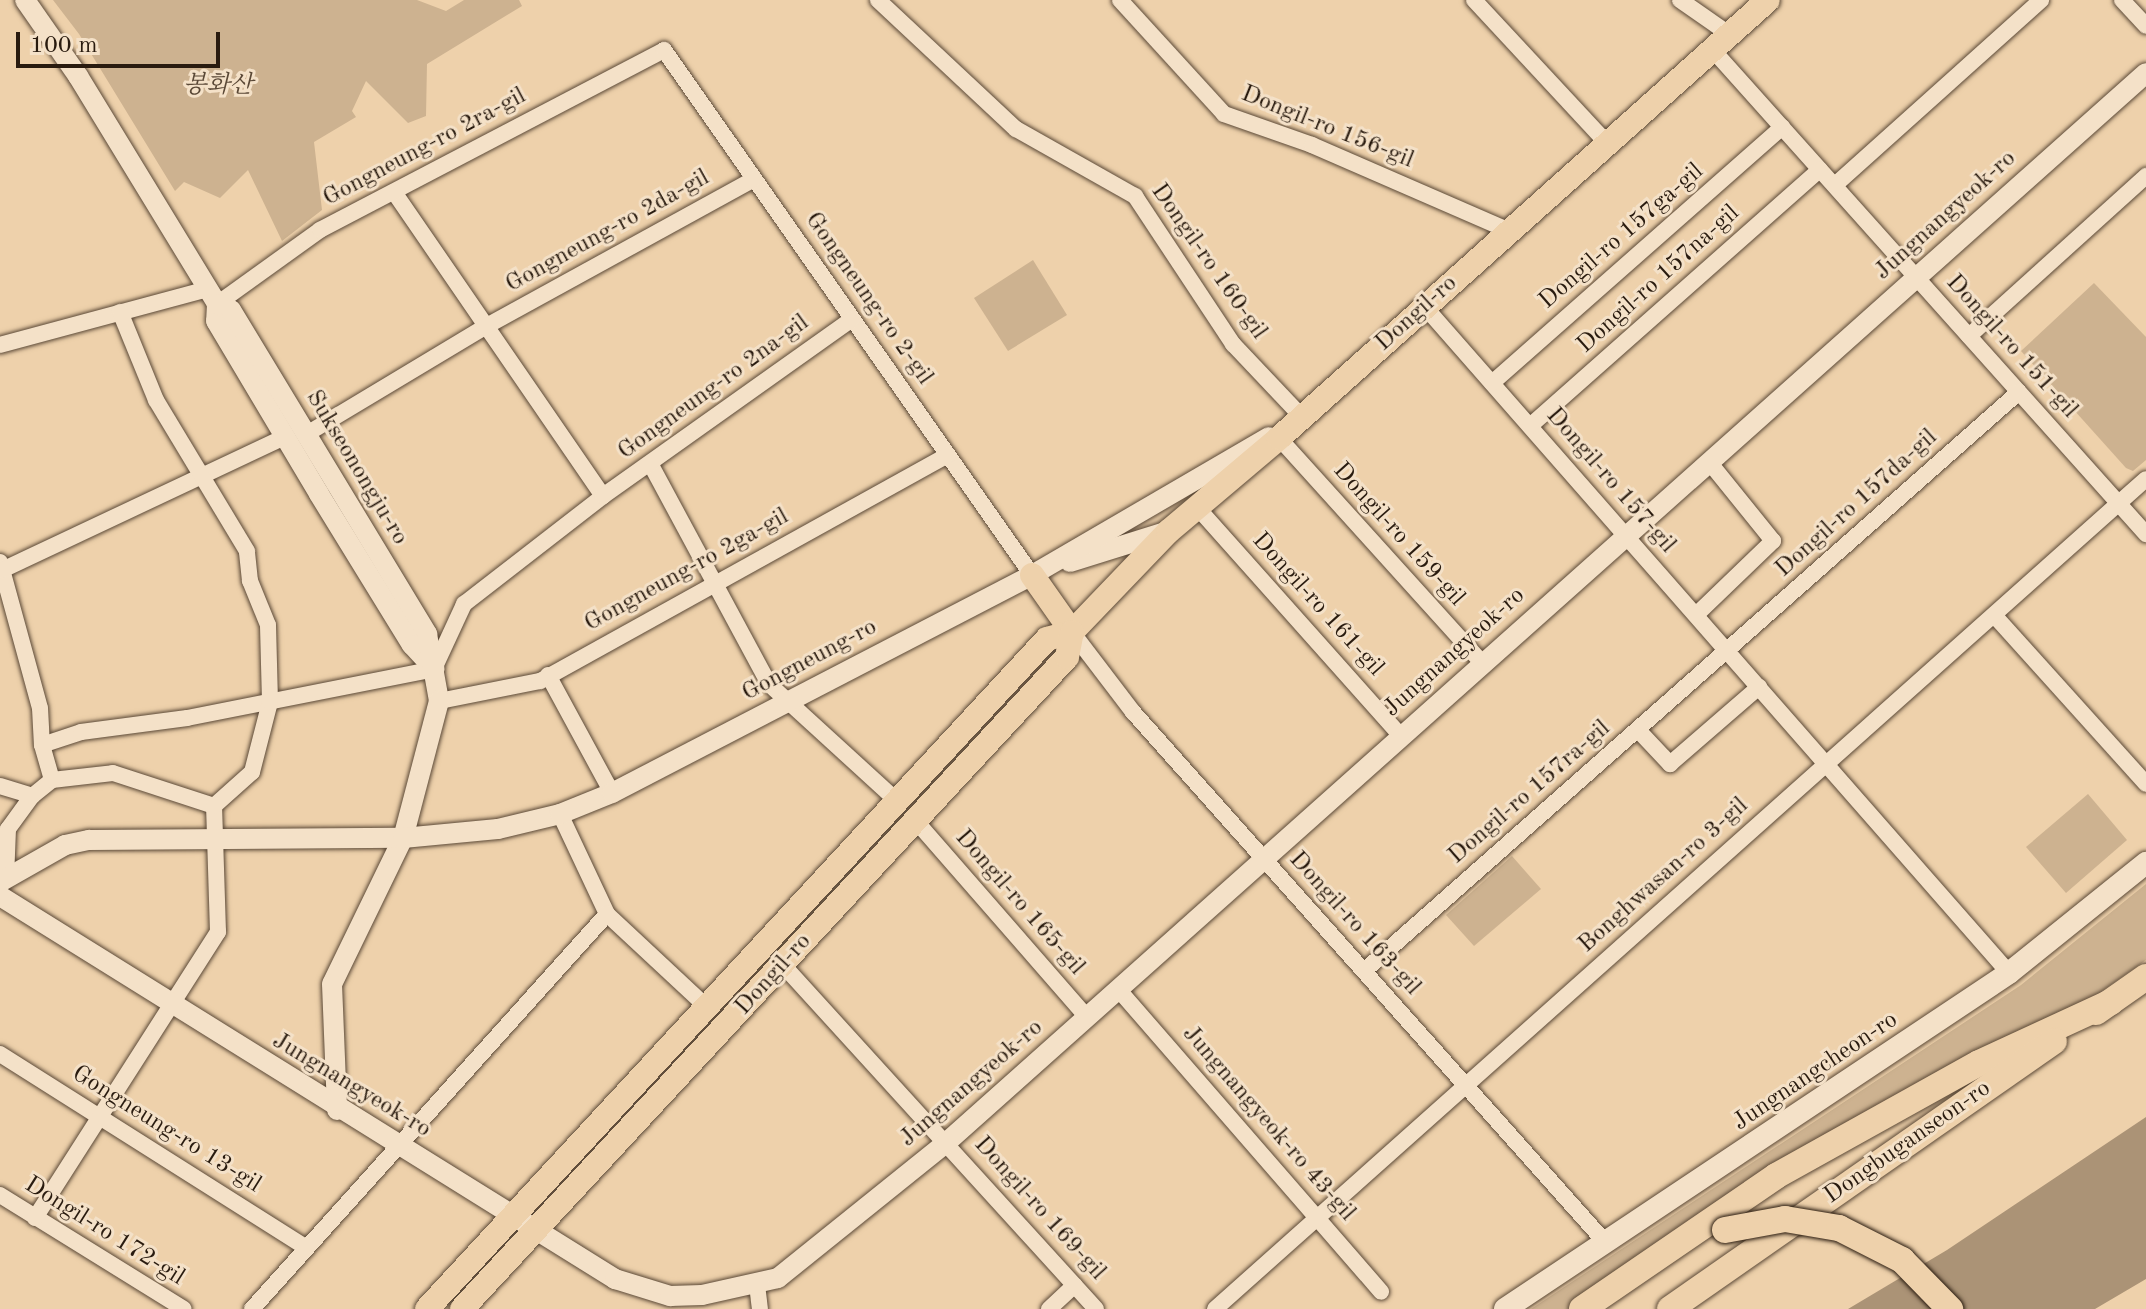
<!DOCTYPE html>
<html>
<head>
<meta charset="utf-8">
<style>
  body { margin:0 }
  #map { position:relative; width:2146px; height:1309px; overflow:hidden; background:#eed1ab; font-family:"Old Standard TT","Noto Serif KR",serif }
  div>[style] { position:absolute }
  .green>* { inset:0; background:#cdb290 }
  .water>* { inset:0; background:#ab9376 }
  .roads { filter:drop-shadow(0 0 2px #5a4836) drop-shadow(0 0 2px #5a4836) }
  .minor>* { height:16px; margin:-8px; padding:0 8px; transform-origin:8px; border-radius:8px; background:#f4e1c8 }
  .tertiary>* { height:20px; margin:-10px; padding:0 10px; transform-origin:10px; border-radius:10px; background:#f4e1c8 }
  .secondary>* { height:22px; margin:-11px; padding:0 11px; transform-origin:11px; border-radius:11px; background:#f4e1c8 }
  .primary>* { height:24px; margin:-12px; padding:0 12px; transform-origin:12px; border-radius:12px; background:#eed1ab }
  .trunk>* { height:26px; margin:-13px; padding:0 13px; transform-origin:13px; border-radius:13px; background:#eed1ab }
  .bridges { filter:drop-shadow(0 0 2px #291b0f) drop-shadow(0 0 2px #291b0f) }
  .trunk-bridge>* { height:26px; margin:-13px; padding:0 13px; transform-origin:13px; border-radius:13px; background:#eed1ab }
  span { translate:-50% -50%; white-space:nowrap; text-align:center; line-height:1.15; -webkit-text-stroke:6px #f4e1c8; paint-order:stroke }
  .park-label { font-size:24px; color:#5a4836; font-style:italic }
  .street-label { font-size:24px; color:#291b0f }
  .scale { position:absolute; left:16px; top:32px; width:204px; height:36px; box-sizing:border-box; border:4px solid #291b0f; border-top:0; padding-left:10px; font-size:24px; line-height:28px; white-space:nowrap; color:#291b0f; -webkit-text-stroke:6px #f4e1c8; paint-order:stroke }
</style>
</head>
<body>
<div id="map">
  <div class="green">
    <i style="clip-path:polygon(53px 0,417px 0,446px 11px,464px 0,519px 0,522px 6px,427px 64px,426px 116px,408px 123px,366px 81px,352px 111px,356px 117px,314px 142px,322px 210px,282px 241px,248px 170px,220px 198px,184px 182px,175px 191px,79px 34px)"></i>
    <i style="clip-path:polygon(1033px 260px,1067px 315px,1008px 351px,974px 298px)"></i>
    <i style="clip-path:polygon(2094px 283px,2146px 337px,2146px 460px,2133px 471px,2126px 468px,2021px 351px)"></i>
    <i style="clip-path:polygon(2088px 794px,2127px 840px,2066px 893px,2026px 847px)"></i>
    <i style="clip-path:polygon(1512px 856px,1541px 889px,1474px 946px,1446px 915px)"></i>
    <i style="clip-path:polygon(2146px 884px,2146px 960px,2066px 1016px,1753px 1183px,1567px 1309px,1531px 1309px,2021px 985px)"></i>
  </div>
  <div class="water">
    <i style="clip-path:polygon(2146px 1117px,2146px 1279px,2095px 1309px,1848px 1309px,1947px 1250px)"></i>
  </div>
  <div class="roads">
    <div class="minor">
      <i style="left:878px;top:0;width:189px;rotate:43.1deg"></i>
      <i style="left:1016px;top:129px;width:137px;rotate:29.4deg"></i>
      <i style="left:1135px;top:196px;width:178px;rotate:56.5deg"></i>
      <i style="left:1233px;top:344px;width:100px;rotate:46.6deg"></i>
      <i style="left:1120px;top:0;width:154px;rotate:47.6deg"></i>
      <i style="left:1224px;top:114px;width:93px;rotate:19.4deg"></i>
      <i style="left:1312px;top:145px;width:216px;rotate:23.5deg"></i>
      <i style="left:1474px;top:0;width:195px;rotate:47.1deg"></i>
      <i style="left:1680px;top:0;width:60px;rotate:34.8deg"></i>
      <i style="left:2122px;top:0;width:35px;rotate:47deg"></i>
      <i style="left:1712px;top:49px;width:651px;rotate:48.18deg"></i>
      <i style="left:1835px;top:185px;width:277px;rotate:-41.9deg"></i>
      <i style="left:394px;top:192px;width:369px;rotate:55.5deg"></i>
      <i style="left:217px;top:304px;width:127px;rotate:-35.7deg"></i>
      <i style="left:320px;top:230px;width:388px;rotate:-27.6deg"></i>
      <i style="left:664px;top:50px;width:641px;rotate:54.97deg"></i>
      <i style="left:1425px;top:307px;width:886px;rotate:48.75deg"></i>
      <i style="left:1969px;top:336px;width:239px;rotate:-42.1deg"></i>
      <i style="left:0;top:345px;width:214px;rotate:-15.1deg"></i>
      <i style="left:1492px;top:383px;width:387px;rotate:-41.4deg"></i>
      <i style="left:1530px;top:426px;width:387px;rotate:-41.5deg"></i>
      <i style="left:305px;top:435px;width:210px;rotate:-31deg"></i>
      <i style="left:485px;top:327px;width:307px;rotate:-28.8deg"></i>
      <i style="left:1279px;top:438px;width:303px;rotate:47.9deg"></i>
      <i style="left:651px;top:465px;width:249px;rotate:61.7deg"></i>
      <i style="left:769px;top:684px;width:173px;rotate:42.4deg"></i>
      <i style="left:1196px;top:506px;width:308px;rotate:48.3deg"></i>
      <i style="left:0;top:562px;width:151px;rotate:74.7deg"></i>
      <i style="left:40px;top:708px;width:37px;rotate:87deg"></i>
      <i style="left:42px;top:745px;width:36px;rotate:74deg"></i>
      <i style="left:52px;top:780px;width:26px;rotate:141deg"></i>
      <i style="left:32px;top:796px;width:41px;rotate:126deg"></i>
      <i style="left:8px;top:829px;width:49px;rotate:92.3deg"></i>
      <i style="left:2px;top:570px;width:313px;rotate:-25.2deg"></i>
      <i style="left:1696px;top:615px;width:107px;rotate:-43.9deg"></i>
      <i style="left:1773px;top:541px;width:100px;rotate:-128.9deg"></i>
      <i style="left:1994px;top:615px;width:227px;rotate:48deg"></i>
      <i style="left:1072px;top:632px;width:101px;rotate:52.7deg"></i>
      <i style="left:1133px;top:712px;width:711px;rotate:48.31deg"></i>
      <i style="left:548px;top:675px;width:134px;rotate:61.5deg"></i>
      <i style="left:439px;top:701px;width:103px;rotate:-11.2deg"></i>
      <i style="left:540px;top:681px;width:466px;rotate:-29deg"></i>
      <i style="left:1638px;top:730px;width:47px;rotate:46.7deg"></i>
      <i style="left:1670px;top:764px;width:118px;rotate:-40.9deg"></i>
      <i style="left:42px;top:745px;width:41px;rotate:-18.4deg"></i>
      <i style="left:81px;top:732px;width:107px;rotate:-7.5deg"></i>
      <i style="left:187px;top:718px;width:252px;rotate:-11.2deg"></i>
      <i style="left:434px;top:669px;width:72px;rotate:-65.2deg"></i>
      <i style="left:464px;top:604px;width:176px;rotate:-37.8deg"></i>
      <i style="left:603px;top:496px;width:305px;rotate:-35.4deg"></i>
      <i style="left:52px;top:780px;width:61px;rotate:-6.5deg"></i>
      <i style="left:113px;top:773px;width:106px;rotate:18.1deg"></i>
      <i style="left:0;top:786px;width:34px;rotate:17deg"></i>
      <i style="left:560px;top:814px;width:110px;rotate:64.8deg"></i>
      <i style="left:607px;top:914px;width:139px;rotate:43deg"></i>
      <i style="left:915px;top:820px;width:262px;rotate:48.9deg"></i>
      <i style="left:783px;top:965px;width:465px;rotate:47.7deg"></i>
      <i style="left:1364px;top:971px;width:874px;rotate:-41.48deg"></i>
      <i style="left:1118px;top:989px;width:401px;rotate:49deg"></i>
      <i style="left:0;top:1054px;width:361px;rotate:32.3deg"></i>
      <i style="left:0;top:1195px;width:216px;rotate:31.8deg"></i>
      <i style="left:35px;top:1218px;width:340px;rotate:-57.4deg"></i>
      <i style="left:218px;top:932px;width:126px;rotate:-91.8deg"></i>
      <i style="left:214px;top:806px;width:51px;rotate:-41.8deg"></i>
      <i style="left:252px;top:772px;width:72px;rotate:-75.6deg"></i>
      <i style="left:270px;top:702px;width:77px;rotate:-91.5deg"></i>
      <i style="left:268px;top:625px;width:48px;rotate:-112.2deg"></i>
      <i style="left:250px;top:581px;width:30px;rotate:-96deg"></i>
      <i style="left:247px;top:551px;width:176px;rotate:-121.1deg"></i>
      <i style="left:156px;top:400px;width:95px;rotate:-112.2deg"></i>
      <i style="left:757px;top:1285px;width:24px;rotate:83deg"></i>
      <i style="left:252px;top:1309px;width:531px;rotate:-48.05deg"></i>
      <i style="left:1049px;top:1309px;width:35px;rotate:-43deg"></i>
      <i style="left:1215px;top:1309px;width:1247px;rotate:-41.72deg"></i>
    </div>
    <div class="tertiary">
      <i style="left:25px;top:0;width:93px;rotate:55.1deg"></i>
      <i style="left:78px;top:76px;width:267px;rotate:58.6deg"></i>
      <i style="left:217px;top:304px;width:17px;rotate:93deg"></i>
      <i style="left:216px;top:321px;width:201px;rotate:59.2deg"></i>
      <i style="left:319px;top:494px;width:177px;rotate:58.4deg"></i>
      <i style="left:412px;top:645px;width:33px;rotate:47deg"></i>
      <i style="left:217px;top:304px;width:15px;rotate:23deg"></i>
      <i style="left:231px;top:310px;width:379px;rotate:58.8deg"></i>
      <i style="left:427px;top:634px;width:68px;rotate:79.8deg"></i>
      <i style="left:439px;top:701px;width:142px;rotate:104.7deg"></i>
      <i style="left:403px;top:838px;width:162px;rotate:115.9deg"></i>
      <i style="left:332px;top:984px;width:126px;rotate:87.7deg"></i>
      <i style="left:1070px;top:562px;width:104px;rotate:-17.4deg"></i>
      <i style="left:0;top:882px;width:75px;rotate:-29.6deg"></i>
      <i style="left:65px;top:845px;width:25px;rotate:-12deg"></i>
      <i style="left:89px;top:840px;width:314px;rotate:-0.4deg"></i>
      <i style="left:403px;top:838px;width:95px;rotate:-5.4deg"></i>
      <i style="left:498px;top:829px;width:64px;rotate:-13.6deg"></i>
      <i style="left:560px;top:814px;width:56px;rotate:-22deg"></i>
      <i style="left:612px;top:793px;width:473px;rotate:-27.4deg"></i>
      <i style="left:1032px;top:575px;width:274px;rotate:-30.2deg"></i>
      <i style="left:0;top:896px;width:725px;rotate:31.91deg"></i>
      <i style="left:615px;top:1279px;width:58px;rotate:17.2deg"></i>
      <i style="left:670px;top:1296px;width:32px;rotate:-2deg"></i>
      <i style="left:702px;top:1295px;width:78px;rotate:-12.6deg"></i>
      <i style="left:778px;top:1278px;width:217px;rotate:-38.8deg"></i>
      <i style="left:947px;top:1142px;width:1606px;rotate:-41.72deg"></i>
    </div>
    <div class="secondary">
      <i style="left:1505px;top:1309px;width:606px;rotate:-33.69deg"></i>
      <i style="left:2009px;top:973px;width:176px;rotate:-38.8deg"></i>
    </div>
    <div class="primary">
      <i style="left:1032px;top:575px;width:70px;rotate:54.9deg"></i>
      <i style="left:427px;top:1309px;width:913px;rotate:-47.22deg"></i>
      <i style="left:1047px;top:639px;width:26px;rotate:-16deg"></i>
      <i style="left:1072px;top:632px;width:140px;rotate:-46.2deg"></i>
      <i style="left:1169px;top:531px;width:144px;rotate:-40.2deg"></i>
      <i style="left:1279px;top:438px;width:656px;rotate:-41.85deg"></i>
      <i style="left:462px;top:1309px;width:889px;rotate:-47.14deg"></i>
      <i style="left:1067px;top:657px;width:25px;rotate:-79deg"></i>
    </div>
    <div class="trunk">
      <i style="left:2096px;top:1012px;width:61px;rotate:-35deg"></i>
      <i style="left:1582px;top:1309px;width:235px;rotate:-34.4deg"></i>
      <i style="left:1776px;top:1176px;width:232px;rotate:-29.1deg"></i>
      <i style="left:1979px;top:1063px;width:145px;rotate:-24.8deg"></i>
      <i style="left:1670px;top:1309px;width:468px;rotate:-34.9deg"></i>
    </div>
  </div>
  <div class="bridges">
    <div class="trunk-bridge">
      <i style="left:1725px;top:1230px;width:61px;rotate:-10.4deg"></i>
      <i style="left:1785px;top:1219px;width:55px;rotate:9.5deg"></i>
      <i style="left:1839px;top:1228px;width:71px;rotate:26.9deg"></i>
      <i style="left:1902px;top:1260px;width:69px;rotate:45.6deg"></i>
    </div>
  </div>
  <div class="park-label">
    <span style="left:218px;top:87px">봉화산</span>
  </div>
  <div class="street-label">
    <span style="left:1327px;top:128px;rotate:22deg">Dongil-ro 156-gil</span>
    <span style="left:425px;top:148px;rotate:-28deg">Gongneung-ro 2ra-gil</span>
    <span style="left:1946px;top:216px;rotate:-42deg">Jungnangyeok-ro</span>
    <span style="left:608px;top:232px;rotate:-29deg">Gongneung-ro 2da-gil</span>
    <span style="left:1622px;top:237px;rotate:-41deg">Dongil-ro 157ga-gil</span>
    <span style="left:1208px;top:262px;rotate:55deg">Dongil-ro 160-gil</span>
    <span style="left:1659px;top:280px;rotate:-42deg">Dongil-ro 157na-gil</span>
    <span style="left:868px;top:299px;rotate:55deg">Gongneung-ro 2-gil</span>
    <span style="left:1417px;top:314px;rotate:-42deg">Dongil-ro</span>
    <span style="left:2011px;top:347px;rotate:48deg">Dongil-ro 151-gil</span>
    <span style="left:714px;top:388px;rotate:-36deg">Gongneung-ro 2na-gil</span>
    <span style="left:356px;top:468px;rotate:59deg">Sukseonongju-ro</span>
    <span style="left:1610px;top:481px;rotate:49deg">Dongil-ro 157-gil</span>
    <span style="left:1857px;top:504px;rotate:-42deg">Dongil-ro 157da-gil</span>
    <span style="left:1398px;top:535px;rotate:48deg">Dongil-ro 159-gil</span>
    <span style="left:687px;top:571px;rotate:-29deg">Gongneung-ro 2ga-gil</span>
    <span style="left:1317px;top:605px;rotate:48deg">Dongil-ro 161-gil</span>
    <span style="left:1455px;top:653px;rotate:-42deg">Jungnangyeok-ro</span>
    <span style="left:810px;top:661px;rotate:-28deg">Gongneung-ro</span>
    <span style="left:1530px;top:793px;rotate:-41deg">Dongil-ro 157ra-gil</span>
    <span style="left:1664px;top:876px;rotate:-42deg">Bonghwasan-ro 3-gil</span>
    <span style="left:1019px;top:903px;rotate:49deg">Dongil-ro 165-gil</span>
    <span style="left:1354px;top:924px;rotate:48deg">Dongil-ro 163-gil</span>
    <span style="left:774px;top:975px;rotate:-48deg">Dongil-ro</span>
    <span style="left:1816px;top:1072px;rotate:-34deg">Jungnangcheon-ro</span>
    <span style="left:972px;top:1084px;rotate:-41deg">Jungnangyeok-ro</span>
    <span style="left:351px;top:1086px;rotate:31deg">Jungnangyeok-ro</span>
    <span style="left:1268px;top:1124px;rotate:49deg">Jungnangyeok-ro 43-gil</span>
    <span style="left:166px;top:1130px;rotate:32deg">Gongneung-ro 13-gil</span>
    <span style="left:1908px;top:1143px;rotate:-35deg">Dongbuganseon-ro</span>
    <span style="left:1039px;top:1209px;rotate:48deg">Dongil-ro 169-gil</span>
    <span style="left:104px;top:1232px;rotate:32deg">Dongil-ro 172-gil</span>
  </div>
  <div class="scale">100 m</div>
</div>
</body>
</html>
